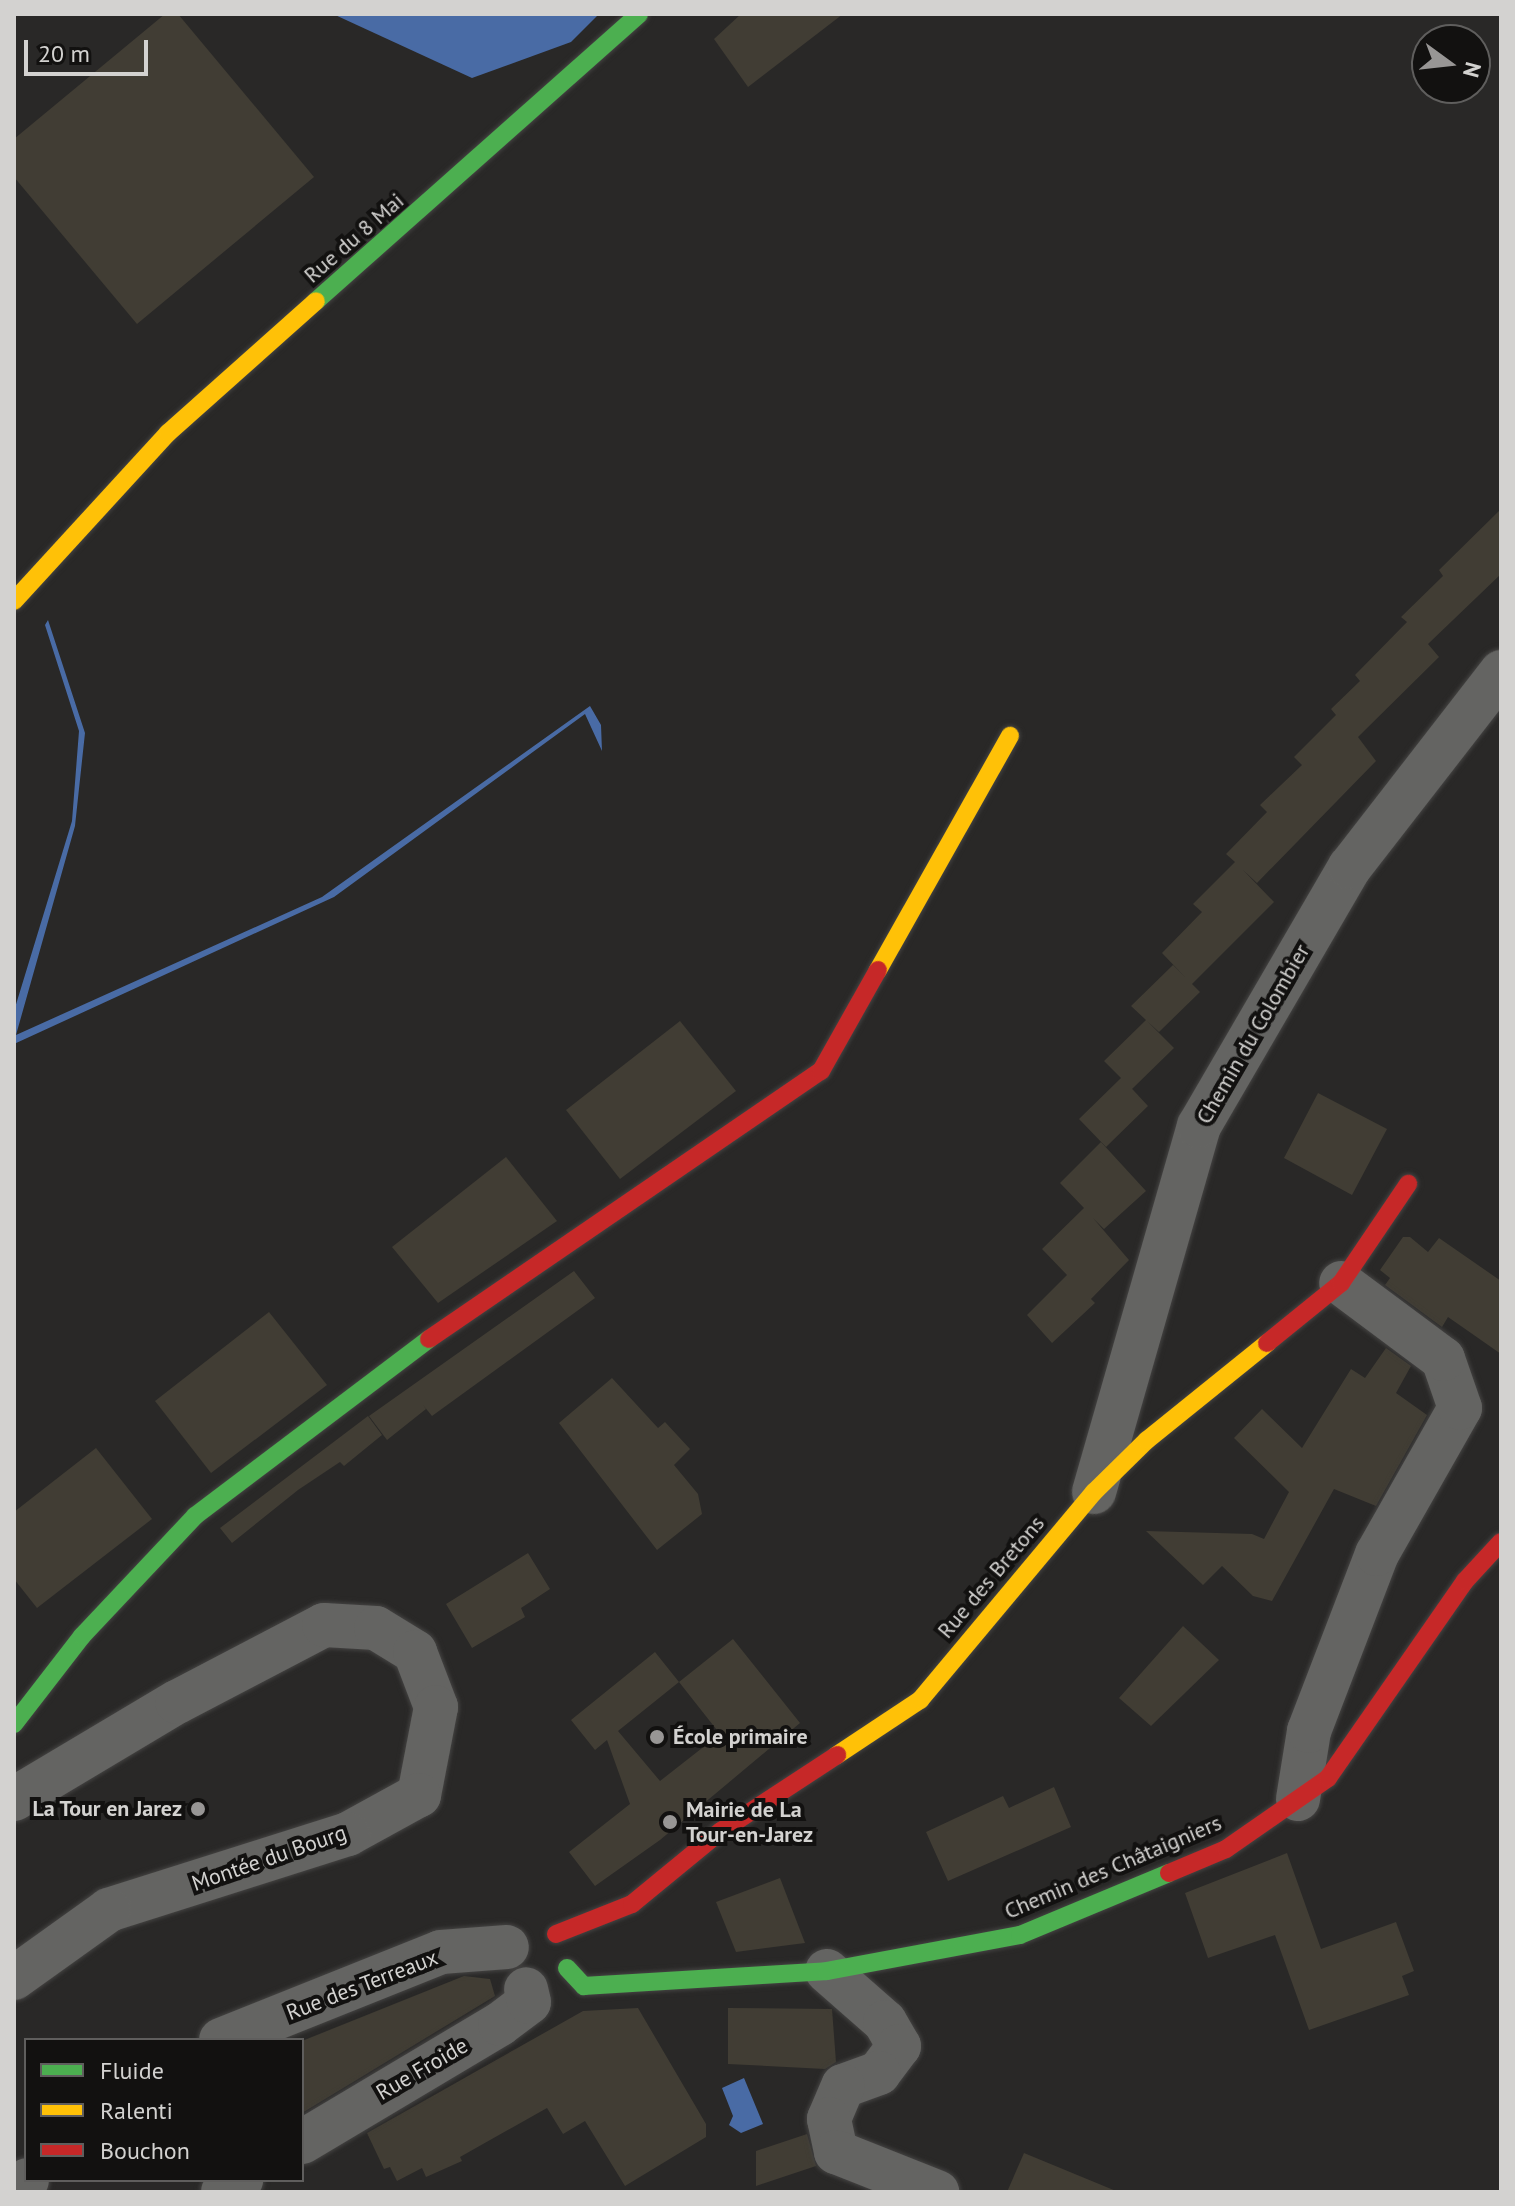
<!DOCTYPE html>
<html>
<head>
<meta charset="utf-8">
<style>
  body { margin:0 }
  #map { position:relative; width:1515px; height:2206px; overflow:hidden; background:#292827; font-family:"PT Sans",sans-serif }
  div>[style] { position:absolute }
  .water>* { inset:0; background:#496ba5 }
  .building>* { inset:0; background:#413d34 }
  .roads { filter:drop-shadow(0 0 2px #444342) drop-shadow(0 0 2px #444342) }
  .street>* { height:44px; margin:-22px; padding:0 22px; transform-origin:22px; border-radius:22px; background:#646462 }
  .fast>* { height:18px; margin:-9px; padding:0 9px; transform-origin:9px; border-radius:9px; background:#4caf50 }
  .slow>* { height:18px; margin:-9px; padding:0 9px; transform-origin:9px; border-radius:9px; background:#ffc107 }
  .jam>* { height:18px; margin:-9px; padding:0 9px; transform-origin:9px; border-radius:9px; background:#c62828 }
  .dots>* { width:22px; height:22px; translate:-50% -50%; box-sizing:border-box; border:4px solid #121110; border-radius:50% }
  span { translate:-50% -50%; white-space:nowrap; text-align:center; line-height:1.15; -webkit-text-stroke:8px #121110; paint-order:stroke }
  .street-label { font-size:22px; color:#d3d2d0 }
  .poi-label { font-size:22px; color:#d3d2d0; font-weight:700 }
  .left { translate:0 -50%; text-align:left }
  .right { translate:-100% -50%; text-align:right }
  .frame { position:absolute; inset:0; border:16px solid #d3d2d0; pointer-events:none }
  .legend { position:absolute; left:24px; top:2038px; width:280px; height:144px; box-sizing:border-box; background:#121110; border:2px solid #5f5e5d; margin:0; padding:10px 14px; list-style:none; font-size:24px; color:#d3d2d0 }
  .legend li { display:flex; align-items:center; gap:16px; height:40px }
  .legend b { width:40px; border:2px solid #5f5e5d }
  .north { position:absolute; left:1411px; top:24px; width:80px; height:80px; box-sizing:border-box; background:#121110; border:2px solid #5f5e5d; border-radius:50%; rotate:105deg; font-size:22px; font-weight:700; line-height:32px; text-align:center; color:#d3d2d0 }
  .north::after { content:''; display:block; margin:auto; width:28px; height:36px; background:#989695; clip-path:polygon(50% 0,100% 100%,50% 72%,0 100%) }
  .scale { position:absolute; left:24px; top:40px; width:124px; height:36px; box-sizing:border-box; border:4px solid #d3d2d0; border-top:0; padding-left:10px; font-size:24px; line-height:28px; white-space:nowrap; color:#d3d2d0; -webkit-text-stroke:6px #121110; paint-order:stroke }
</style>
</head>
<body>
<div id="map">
  <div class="water">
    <i style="clip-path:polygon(333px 14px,599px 14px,571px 42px,472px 78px)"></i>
    <i style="clip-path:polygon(48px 620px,85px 733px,75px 826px,16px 1035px,322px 897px,590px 706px,601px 725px,602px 751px,585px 714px,334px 897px,14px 1044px,14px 1011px,72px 821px,79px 731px,45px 625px)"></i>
    <i style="clip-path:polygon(744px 2078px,763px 2124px,741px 2133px,729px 2125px,733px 2116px,722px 2088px)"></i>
  </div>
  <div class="building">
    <i style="clip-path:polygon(165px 14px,178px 14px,314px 177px,137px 324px,14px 177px,14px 139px)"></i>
    <i style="clip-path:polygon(741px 14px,843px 14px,748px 87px,714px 39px)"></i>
    <i style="clip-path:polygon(1501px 509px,1501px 574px,1428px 644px,1439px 657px,1358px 737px,1376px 761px,1257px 883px,1243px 870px,1274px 902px,1192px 984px,1200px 992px,1159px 1032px,1147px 1021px,1174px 1048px,1132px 1089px,1122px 1078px,1148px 1106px,1106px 1147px,1079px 1119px,1121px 1078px,1104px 1061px,1146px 1020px,1131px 1006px,1173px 965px,1185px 977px,1162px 953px,1202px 912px,1193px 904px,1235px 862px,1226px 854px,1267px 812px,1260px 805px,1302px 765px,1294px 757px,1336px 715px,1331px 709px,1360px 681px,1355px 675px,1407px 622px,1401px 617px,1443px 576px,1439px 570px)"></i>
    <i style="clip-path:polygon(680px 1021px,736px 1091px,620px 1179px,566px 1110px)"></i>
    <i style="clip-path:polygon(1318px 1093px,1387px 1129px,1352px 1195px,1284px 1158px)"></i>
    <i style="clip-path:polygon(1101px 1142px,1146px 1191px,1104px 1229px,1093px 1218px,1129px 1260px,1091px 1299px,1095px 1303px,1052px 1343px,1027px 1315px,1067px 1275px,1042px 1249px,1084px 1208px,1060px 1183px)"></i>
    <i style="clip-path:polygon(506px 1157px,557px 1221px,438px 1303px,392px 1247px)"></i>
    <i style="clip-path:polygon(1403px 1237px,1410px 1237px,1428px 1252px,1439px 1238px,1501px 1281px,1501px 1354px,1448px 1317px,1442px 1327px,1385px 1285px,1390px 1278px,1380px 1270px)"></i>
    <i style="clip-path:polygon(574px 1271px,595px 1298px,432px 1416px,423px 1405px,426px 1409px,387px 1440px,369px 1416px)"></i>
    <i style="clip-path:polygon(269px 1312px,327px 1385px,211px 1473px,155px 1401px)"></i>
    <i style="clip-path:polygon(1386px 1348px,1411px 1366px,1396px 1393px,1427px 1415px,1376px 1506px,1334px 1489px,1272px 1601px,1253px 1596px,1222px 1566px,1203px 1585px,1146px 1531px,1252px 1534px,1264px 1539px,1289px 1492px,1234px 1438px,1262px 1409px,1302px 1448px,1351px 1369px,1365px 1378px)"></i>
    <i style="clip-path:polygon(612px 1378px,658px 1428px,665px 1422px,690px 1449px,674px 1465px,698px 1494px,702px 1514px,657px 1550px,559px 1423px)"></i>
    <i style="clip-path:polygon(368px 1416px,382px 1435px,344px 1466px,340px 1462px,298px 1490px,232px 1543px,220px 1528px)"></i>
    <i style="clip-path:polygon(96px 1448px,152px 1519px,37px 1608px,14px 1579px,14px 1512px)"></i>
    <i style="clip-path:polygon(528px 1553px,550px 1589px,521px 1608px,525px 1617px,472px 1648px,446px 1604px)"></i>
    <i style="clip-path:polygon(1183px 1626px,1219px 1660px,1151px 1726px,1119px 1698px)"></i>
    <i style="clip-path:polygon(evenodd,733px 1639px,800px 1723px,660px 1840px,595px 1886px,569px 1852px,630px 1804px,607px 1740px,595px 1750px,571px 1720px,655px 1652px,679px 1682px,733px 1639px,679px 1682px,720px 1734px,660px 1781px,618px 1731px,679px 1682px)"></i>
    <i style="clip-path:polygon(1054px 1787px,1071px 1827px,948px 1881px,926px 1832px,1003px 1796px,1009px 1808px)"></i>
    <i style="clip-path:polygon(1287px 1853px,1321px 1949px,1396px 1922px,1414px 1971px,1402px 1976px,1409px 1995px,1309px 2030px,1275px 1935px,1208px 1958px,1185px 1893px)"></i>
    <i style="clip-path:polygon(780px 1878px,805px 1943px,736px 1952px,716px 1902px)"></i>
    <i style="clip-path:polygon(464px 1976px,490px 1979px,495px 1996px,302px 2113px,302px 2041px)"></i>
    <i style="clip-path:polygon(638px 2008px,706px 2124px,706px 2137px,625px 2186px,585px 2121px,563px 2134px,547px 2108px,460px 2157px,462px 2161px,426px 2177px,422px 2168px,397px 2181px,390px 2167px,384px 2169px,367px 2133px,583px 2011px)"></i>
    <i style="clip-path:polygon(728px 2008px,832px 2009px,836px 2062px,825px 2069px,728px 2064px)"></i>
    <i style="clip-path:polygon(807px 2134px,816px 2166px,756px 2186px,756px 2151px)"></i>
    <i style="clip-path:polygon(1024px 2153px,1116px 2191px,1116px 2192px,1007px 2192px)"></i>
  </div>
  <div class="roads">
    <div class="street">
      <i style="left:1094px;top:1492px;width:381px;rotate:-74deg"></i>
      <i style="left:1199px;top:1126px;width:300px;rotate:-59.8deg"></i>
      <i style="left:1350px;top:867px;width:247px;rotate:-52.2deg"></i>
      <i style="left:14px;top:1799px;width:190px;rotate:-30.8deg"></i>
      <i style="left:177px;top:1702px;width:166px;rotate:-27.6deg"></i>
      <i style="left:324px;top:1625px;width:52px;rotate:3.3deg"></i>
      <i style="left:376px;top:1628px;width:46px;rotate:31.6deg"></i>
      <i style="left:415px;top:1652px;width:59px;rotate:69.1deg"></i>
      <i style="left:436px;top:1707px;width:90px;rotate:100.9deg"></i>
      <i style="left:419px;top:1795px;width:81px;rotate:151.2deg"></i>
      <i style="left:348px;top:1834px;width:251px;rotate:162.4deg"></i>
      <i style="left:109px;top:1910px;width:117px;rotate:144.4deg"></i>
      <i style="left:1298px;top:1799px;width:69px;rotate:-80.8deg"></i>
      <i style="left:1309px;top:1731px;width:190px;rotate:-69deg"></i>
      <i style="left:1377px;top:1554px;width:168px;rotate:-60.4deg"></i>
      <i style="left:1460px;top:1408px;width:52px;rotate:-109.1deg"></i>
      <i style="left:1443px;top:1359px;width:127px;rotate:-143.3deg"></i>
      <i style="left:827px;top:1971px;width:77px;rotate:41.3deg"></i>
      <i style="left:885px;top:2022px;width:28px;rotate:60deg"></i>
      <i style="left:899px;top:2046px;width:34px;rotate:127deg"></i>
      <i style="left:879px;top:2073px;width:38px;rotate:160deg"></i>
      <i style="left:843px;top:2086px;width:36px;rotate:113deg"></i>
      <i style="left:829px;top:2119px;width:34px;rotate:78deg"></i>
      <i style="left:836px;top:2152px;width:109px;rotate:21.6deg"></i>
      <i style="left:221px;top:2040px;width:237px;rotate:-21.8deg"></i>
      <i style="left:441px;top:1952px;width:66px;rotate:-4.3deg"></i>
      <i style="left:302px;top:2142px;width:230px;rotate:-30.8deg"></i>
      <i style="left:500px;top:2024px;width:36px;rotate:-37deg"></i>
      <i style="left:529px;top:2002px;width:13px;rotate:-103deg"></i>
      <i style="left:16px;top:2192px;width:16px;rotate:-47deg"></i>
      <i style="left:223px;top:2192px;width:22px;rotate:-34deg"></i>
    </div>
    <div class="fast">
      <i style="left:316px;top:301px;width:432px;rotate:-41.6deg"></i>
      <i style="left:14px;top:1724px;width:111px;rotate:-52.3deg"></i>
      <i style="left:82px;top:1636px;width:165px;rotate:-46.7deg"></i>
      <i style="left:195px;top:1516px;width:293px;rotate:-37.1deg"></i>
      <i style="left:567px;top:1968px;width:25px;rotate:47deg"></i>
      <i style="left:584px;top:1986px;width:243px;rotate:-3.5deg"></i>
      <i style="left:827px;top:1971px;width:196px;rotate:-10.6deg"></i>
      <i style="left:1020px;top:1935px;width:161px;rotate:-22.6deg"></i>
    </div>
    <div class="slow">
      <i style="left:14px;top:601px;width:228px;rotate:-47.5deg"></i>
      <i style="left:168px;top:433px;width:198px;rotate:-41.7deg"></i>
      <i style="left:878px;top:970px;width:269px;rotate:-60.6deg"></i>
      <i style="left:837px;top:1755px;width:100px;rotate:-33.5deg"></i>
      <i style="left:920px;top:1700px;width:271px;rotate:-50.1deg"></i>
      <i style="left:1094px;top:1492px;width:74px;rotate:-44.5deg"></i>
      <i style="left:1147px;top:1440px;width:154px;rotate:-38.9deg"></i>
    </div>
    <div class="jam">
      <i style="left:429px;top:1339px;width:475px;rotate:-34.4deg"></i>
      <i style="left:821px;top:1071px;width:116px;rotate:-60.6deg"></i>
      <i style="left:1267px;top:1343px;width:95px;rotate:-39deg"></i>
      <i style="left:1341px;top:1283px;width:120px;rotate:-55.9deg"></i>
      <i style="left:1169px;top:1873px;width:62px;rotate:-22.8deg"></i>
      <i style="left:1226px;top:1849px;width:124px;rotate:-34.8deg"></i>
      <i style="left:1328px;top:1778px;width:240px;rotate:-55.2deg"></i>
      <i style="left:1465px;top:1581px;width:53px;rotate:-47.3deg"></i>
      <i style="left:556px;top:1934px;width:82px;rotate:-21.5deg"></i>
      <i style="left:632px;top:1904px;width:115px;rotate:-39.4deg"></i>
      <i style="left:721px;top:1831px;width:139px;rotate:-33.2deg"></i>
    </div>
  </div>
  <div class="dots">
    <i style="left:657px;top:1737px;background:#989695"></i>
    <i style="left:198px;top:1809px;background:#989695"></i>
    <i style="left:670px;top:1822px;background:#989695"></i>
  </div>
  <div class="street-label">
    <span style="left:354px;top:238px;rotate:-41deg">Rue du 8 Mai</span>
    <span style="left:1253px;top:1034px;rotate:-60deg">Chemin du Colombier</span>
    <span style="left:991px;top:1577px;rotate:-50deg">Rue des Bretons</span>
    <span style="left:269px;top:1858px;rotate:-19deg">Montée du Bourg</span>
    <span style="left:1113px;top:1867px;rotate:-23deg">Chemin des Châtaigniers</span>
    <span style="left:362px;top:1985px;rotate:-21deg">Rue des Terreaux</span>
    <span style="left:422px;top:2069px;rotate:-30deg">Rue Froide</span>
  </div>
  <div class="poi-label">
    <span class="left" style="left:673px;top:1737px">École primaire</span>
    <span class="right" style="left:182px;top:1809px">La Tour en Jarez</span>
    <span class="left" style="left:686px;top:1822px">Mairie de La<br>Tour-en-Jarez</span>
  </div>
  <div class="frame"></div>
  <ul class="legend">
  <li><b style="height:10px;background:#4caf50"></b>Fluide</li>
  <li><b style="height:10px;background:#ffc107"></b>Ralenti</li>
  <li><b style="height:10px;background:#c62828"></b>Bouchon</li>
  </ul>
  <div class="north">N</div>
  <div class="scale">20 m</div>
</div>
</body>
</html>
